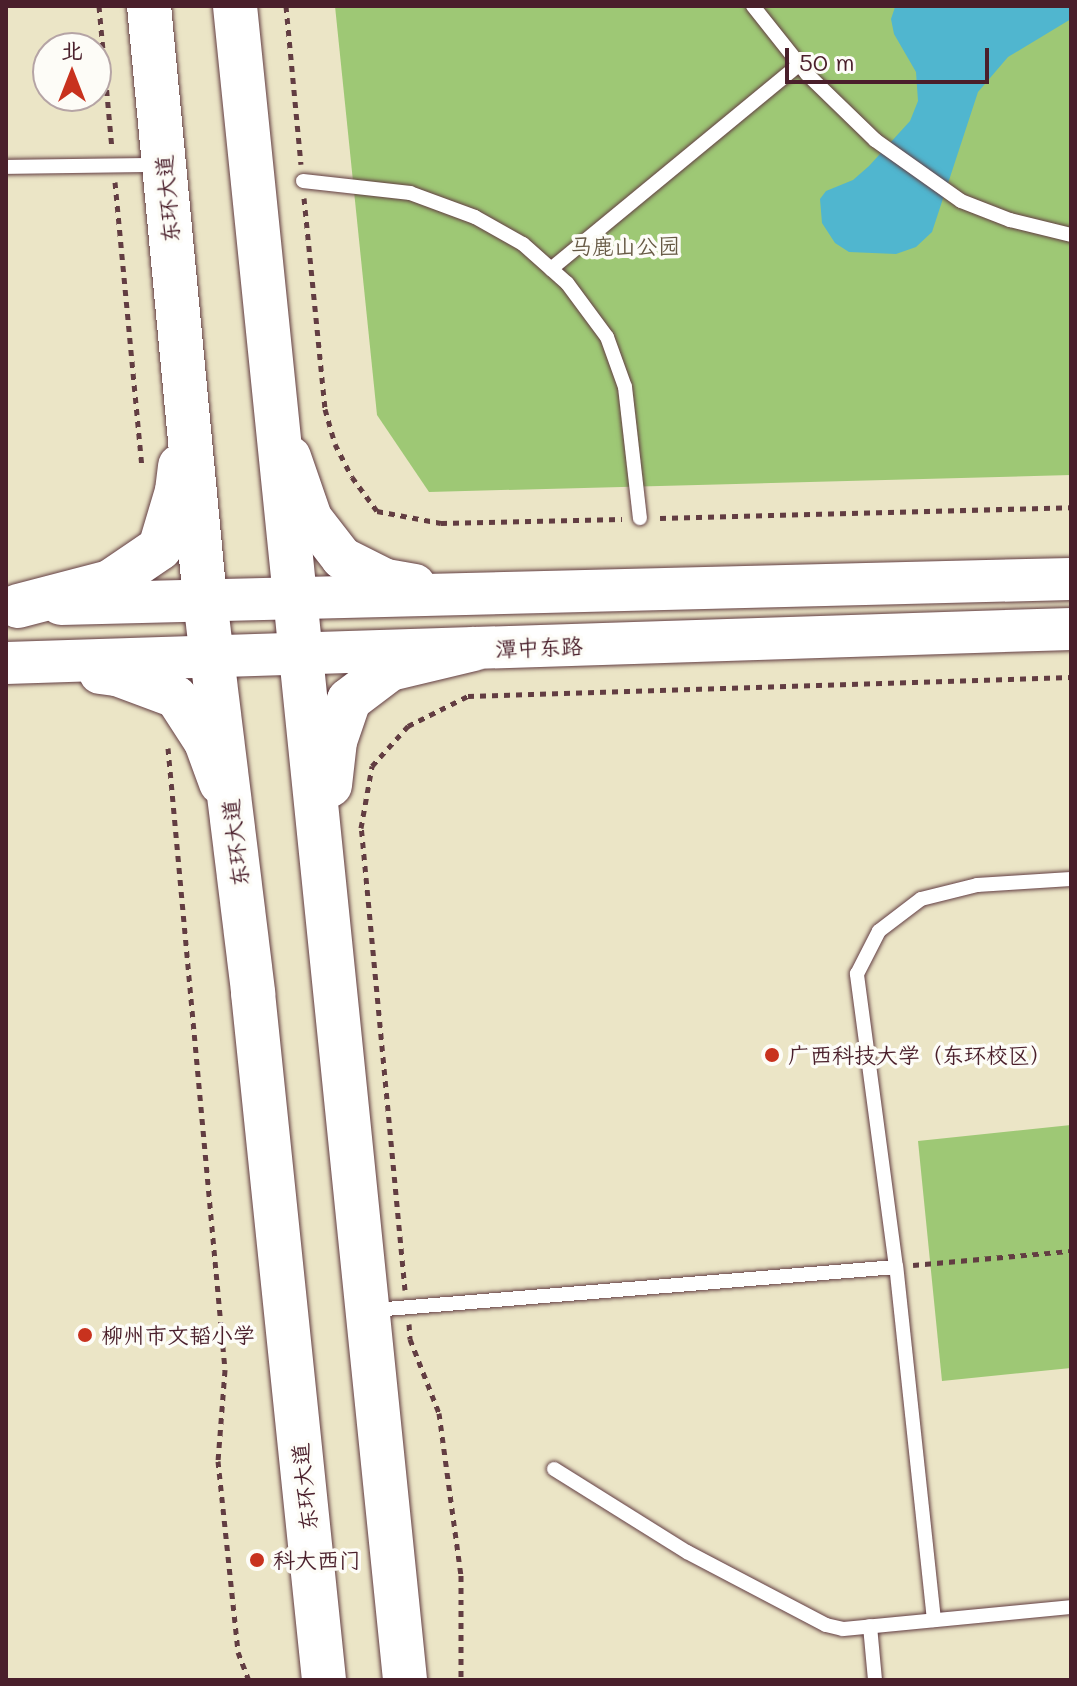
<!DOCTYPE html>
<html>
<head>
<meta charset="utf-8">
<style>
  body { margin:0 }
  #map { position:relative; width:1077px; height:1686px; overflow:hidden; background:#ebe5c6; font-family:Mali,"LXGW WenKai TC",sans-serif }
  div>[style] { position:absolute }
  .green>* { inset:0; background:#9ec875 }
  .water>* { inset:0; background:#50b6cf }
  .path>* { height:5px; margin-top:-2.5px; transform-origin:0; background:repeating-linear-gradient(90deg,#623d42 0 6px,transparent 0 12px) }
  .roads { filter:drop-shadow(0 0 2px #623d42) drop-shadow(0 0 2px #623d42) }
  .service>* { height:14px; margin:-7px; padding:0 7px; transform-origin:7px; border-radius:7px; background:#fff }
  .primary>* { height:42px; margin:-21px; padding:0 21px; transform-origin:21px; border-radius:21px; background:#fff }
  .trunk>* { height:44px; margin:-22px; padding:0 22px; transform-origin:22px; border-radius:22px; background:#fff }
  .dots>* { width:22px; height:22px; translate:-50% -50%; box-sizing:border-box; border:4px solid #fdfcf7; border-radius:50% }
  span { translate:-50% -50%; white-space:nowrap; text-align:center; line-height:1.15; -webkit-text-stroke:7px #fdfcf7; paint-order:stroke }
  .street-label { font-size:22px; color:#4a1f2b }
  .park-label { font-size:22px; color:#675a45 }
  .poi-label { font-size:22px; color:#4a1f2b }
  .left { translate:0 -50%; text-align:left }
  .frame { position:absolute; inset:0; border:8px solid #4a1f2b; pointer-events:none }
  .north { position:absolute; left:32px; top:32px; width:80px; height:80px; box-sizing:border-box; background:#fdfcf7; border:2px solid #b5a4a5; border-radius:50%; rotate:0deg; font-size:22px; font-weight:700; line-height:32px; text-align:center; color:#4a1f2b }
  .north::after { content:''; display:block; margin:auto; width:28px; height:36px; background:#c8321e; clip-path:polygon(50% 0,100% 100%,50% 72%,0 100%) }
  .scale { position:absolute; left:785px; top:48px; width:204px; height:36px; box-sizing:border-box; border:4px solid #4a1f2b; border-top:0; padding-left:10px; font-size:24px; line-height:28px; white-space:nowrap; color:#4a1f2b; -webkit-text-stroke:6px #fdfcf7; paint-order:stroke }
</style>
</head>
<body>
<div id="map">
  <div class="green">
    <i style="clip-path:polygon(335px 6px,1071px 6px,1071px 475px,429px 492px,377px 415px)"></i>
    <i style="clip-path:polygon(1071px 1125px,1071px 1368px,942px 1381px,918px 1141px)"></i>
  </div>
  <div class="water">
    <i style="clip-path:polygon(1071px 6px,1071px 19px,1008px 57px,978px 92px,932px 232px,916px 247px,896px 254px,849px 252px,835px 243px,822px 223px,820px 199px,826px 191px,853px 180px,869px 166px,910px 121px,918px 101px,916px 72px,894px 34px,891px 19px,895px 7px)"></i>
  </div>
  <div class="path">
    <i style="left:99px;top:6px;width:143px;rotate:84.8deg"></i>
    <i style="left:286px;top:6px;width:159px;rotate:84.6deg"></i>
    <i style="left:115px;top:182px;width:286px;rotate:84.6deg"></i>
    <i style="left:304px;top:198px;width:212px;rotate:84.3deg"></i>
    <i style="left:325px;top:409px;width:36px;rotate:74deg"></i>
    <i style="left:335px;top:444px;width:37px;rotate:63deg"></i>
    <i style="left:352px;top:477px;width:42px;rotate:53.7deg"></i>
    <i style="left:377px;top:511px;width:65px;rotate:10.6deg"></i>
    <i style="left:441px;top:523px;width:181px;rotate:-1.3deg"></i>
    <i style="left:660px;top:518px;width:411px;rotate:-1.5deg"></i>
    <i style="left:168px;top:748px;width:625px;rotate:84.76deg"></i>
    <i style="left:225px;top:1370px;width:91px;rotate:94.4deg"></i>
    <i style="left:218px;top:1461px;width:192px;rotate:84deg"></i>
    <i style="left:238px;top:1652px;width:30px;rotate:69deg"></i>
    <i style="left:913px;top:1265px;width:159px;rotate:-5.1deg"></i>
    <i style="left:405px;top:1290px;width:464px;rotate:-95.4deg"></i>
    <i style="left:361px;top:828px;width:63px;rotate:-79.9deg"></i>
    <i style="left:372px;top:766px;width:54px;rotate:-48deg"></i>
    <i style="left:408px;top:726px;width:67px;rotate:-26.6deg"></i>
    <i style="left:468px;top:696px;width:603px;rotate:-1.8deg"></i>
    <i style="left:409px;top:1324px;width:15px;rotate:86deg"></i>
    <i style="left:410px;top:1339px;width:79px;rotate:68.6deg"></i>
    <i style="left:439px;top:1413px;width:163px;rotate:82.3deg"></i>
    <i style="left:461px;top:1575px;width:105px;rotate:90deg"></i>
  </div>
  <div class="roads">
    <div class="service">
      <i style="left:753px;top:6px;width:87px;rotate:51.5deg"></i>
      <i style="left:807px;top:74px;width:95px;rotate:44.1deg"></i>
      <i style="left:875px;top:140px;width:105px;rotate:35.3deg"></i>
      <i style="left:961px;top:201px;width:53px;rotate:21.2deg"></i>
      <i style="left:1010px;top:220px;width:63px;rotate:13.8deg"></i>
      <i style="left:6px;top:167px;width:152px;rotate:-0.8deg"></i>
      <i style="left:303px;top:181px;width:108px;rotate:6.4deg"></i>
      <i style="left:410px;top:193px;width:69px;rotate:20.3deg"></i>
      <i style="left:475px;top:217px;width:55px;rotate:29.4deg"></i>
      <i style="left:523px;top:244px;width:59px;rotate:41.6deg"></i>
      <i style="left:567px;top:283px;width:67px;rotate:53.5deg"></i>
      <i style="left:607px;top:337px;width:53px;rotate:70.2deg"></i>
      <i style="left:625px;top:387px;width:132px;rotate:83.5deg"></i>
      <i style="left:551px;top:269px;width:323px;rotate:-39.5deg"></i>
      <i style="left:374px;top:1310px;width:524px;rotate:-4.71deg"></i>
      <i style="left:554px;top:1469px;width:157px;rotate:32deg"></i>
      <i style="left:687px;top:1552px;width:157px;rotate:27.7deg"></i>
      <i style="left:826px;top:1625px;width:17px;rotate:13deg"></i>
      <i style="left:843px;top:1629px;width:229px;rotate:-5.5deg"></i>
      <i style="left:934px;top:1620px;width:355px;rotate:-96.1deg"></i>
      <i style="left:896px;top:1267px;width:296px;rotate:-97.6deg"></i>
      <i style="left:857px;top:974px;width:48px;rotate:-62.9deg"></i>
      <i style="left:879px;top:931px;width:53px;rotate:-37.3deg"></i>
      <i style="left:921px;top:899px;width:58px;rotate:-14deg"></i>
      <i style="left:977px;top:885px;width:94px;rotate:-3.7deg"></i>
      <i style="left:870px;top:1626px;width:54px;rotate:84.7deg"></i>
    </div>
    <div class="primary">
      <i style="left:290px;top:457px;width:65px;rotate:71deg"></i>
      <i style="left:311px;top:518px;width:51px;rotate:52.2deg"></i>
      <i style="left:342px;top:558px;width:49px;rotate:26.6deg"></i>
      <i style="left:386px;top:580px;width:29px;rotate:10deg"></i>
      <i style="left:61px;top:604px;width:1010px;rotate:-1.42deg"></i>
      <i style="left:6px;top:663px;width:1066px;rotate:-1.83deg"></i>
      <i style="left:100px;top:673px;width:17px;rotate:7deg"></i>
      <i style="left:117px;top:675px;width:63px;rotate:20.4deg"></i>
      <i style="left:176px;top:697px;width:54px;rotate:57.2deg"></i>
      <i style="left:205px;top:742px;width:44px;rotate:69.9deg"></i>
    </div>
    <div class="trunk">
      <i style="left:149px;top:6px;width:597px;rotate:84.61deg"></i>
      <i style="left:205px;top:600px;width:396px;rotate:83deg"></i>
      <i style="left:253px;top:993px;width:691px;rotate:84.1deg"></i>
      <i style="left:235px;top:6px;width:1683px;rotate:84.2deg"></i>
      <i style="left:18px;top:606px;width:95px;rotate:-14.6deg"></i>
      <i style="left:110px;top:582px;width:60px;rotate:-34.2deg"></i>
      <i style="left:160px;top:548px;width:59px;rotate:-73.4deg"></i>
      <i style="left:177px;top:491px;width:25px;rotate:-83deg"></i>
      <i style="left:330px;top:785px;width:44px;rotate:-83.5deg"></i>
      <i style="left:335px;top:741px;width:43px;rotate:-71.1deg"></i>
      <i style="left:349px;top:700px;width:51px;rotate:-37.1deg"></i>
      <i style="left:390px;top:669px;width:86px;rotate:-13.4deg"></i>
    </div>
  </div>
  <div class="dots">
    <i style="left:772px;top:1055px;background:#c8321e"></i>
    <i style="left:85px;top:1335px;background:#c8321e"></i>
    <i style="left:257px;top:1560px;background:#c8321e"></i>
  </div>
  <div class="street-label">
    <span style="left:167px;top:199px;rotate:-95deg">东环大道</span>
    <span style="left:539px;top:647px;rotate:-2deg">潭中东路</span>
    <span style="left:235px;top:843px;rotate:-97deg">东环大道</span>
    <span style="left:304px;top:1487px;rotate:-96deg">东环大道</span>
  </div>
  <div class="park-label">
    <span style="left:625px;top:246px">马鹿山公园</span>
  </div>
  <div class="poi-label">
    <span class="left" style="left:788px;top:1055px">广西科技大学（东环校区）</span>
    <span class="left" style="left:101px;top:1335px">柳州市文韬小学</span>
    <span class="left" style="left:273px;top:1560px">科大西门</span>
  </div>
  <div class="frame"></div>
  <div class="north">北</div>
  <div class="scale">50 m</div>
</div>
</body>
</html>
